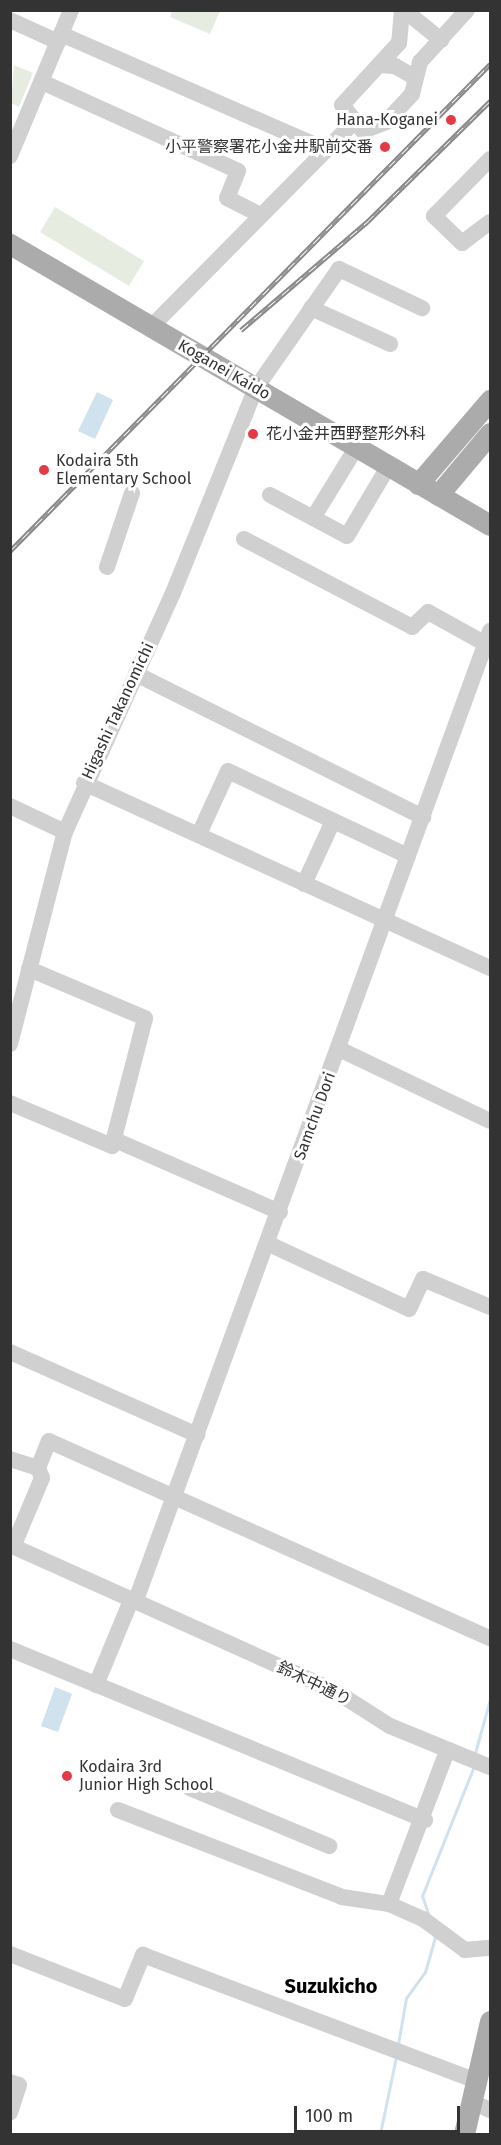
<!DOCTYPE html>
<html>
<head>
<meta charset="utf-8">
<style>
  body { margin:0 }
  #map { position:relative; width:501px; height:2145px; overflow:hidden; background:#fff; font-family:"Fira Sans","Noto Sans JP",sans-serif }
  div>[style] { position:absolute }
  .green>* { inset:0; background:#e6ecdf }
  .water>* { inset:0; background:#cfe2ee }
  .stream>* { height:3px; margin:-1.5px; padding:0 1.5px; transform-origin:1.5px; border-radius:1.5px; background:#cfe2ee }
  .minor>* { height:16px; margin:-8px; padding:0 8px; transform-origin:8px; border-radius:8px; background:#d0d0d0 }
  .major>* { height:21px; margin:-10.5px; padding:0 10.5px; transform-origin:10.5px; border-radius:10.5px; background:#ababab }
  .rail>* { height:5px; margin-top:-2.5px; transform-origin:0; background:repeating-linear-gradient(90deg,#fff 0 9px,#888 0 18px); box-sizing:border-box; border-block:2px solid #888 }
  .dots>* { width:16px; height:16px; translate:-50% -50%; box-sizing:border-box; border:3px solid #fff; border-radius:50% }
  span { translate:-50% -50%; white-space:nowrap; text-align:center; line-height:1.15; -webkit-text-stroke:6px #fff; paint-order:stroke }
  .poi-label { font-size:16px; color:#333 }
  .right { translate:-100% -50%; text-align:right }
  .left { translate:0 -50%; text-align:left }
  .street-label { font-size:16px; color:#333 }
  .quarter-label { font-size:20px; color:#000; font-weight:700 }
  .frame { position:absolute; inset:0; border:12px solid #333; pointer-events:none }
  .scale { position:absolute; left:294px; top:2106px; width:166px; height:27px; box-sizing:border-box; border:3px solid #333; border-top:0; padding-left:8px; font-size:18px; line-height:21px; white-space:nowrap; color:#333; -webkit-text-stroke:4px #fff; paint-order:stroke }
</style>
</head>
<body>
<div id="map">
  <div class="green">
    <i style="clip-path:polygon(172px 11px,172px 10px,220px 11px,210px 34px,170px 17px)"></i>
    <i style="clip-path:polygon(14px 65px,33px 73px,19px 107px,11px 103px)"></i>
    <i style="clip-path:polygon(55px 207px,144px 261px,129px 286px,40px 232px)"></i>
  </div>
  <div class="water">
    <i style="clip-path:polygon(97px 392px,113px 400px,95px 439px,78px 431px)"></i>
    <i style="clip-path:polygon(55px 1687px,72px 1694px,58px 1732px,41px 1726px)"></i>
  </div>
  <div class="stream">
    <i style="left:475px;top:1753px;width:56px;rotate:-74.5deg"></i>
    <i style="left:428px;top:1913px;width:18px;rotate:-109deg"></i>
    <i style="left:422px;top:1896px;width:140px;rotate:-68.2deg"></i>
    <i style="left:398px;top:2044px;width:47px;rotate:-80.1deg"></i>
    <i style="left:406px;top:1998px;width:32px;rotate:-54deg"></i>
    <i style="left:425px;top:1972px;width:36px;rotate:-74deg"></i>
    <i style="left:380px;top:2134px;width:79px;rotate:-78.3deg"></i>
  </div>
  <div class="minor">
    <i style="left:402px;top:10px;width:33px;rotate:95deg"></i>
    <i style="left:399px;top:43px;width:84px;rotate:132.6deg"></i>
    <i style="left:342px;top:105px;width:33px;rotate:51deg"></i>
    <i style="left:363px;top:131px;width:25px;rotate:-21deg"></i>
    <i style="left:386px;top:122px;width:38px;rotate:-47deg"></i>
    <i style="left:412px;top:94px;width:33px;rotate:-76deg"></i>
    <i style="left:420px;top:62px;width:70px;rotate:-47.9deg"></i>
    <i style="left:404px;top:10px;width:48px;rotate:39deg"></i>
    <i style="left:10px;top:20px;width:53px;rotate:24.6deg"></i>
    <i style="left:61px;top:34px;width:289px;rotate:23.6deg"></i>
    <i style="left:379px;top:65px;width:16px;rotate:4deg"></i>
    <i style="left:395px;top:66px;width:22px;rotate:30deg"></i>
    <i style="left:42px;top:82px;width:215px;rotate:24.4deg"></i>
    <i style="left:238px;top:171px;width:29px;rotate:112deg"></i>
    <i style="left:227px;top:198px;width:37px;rotate:27deg"></i>
    <i style="left:10px;top:156px;width:158px;rotate:-67.3deg"></i>
    <i style="left:490px;top:159px;width:80px;rotate:134.5deg"></i>
    <i style="left:434px;top:216px;width:39px;rotate:44deg"></i>
    <i style="left:462px;top:243px;width:35px;rotate:-37deg"></i>
    <i style="left:311px;top:308px;width:87px;rotate:24.5deg"></i>
    <i style="left:151px;top:327px;width:287px;rotate:-45.3deg"></i>
    <i style="left:270px;top:495px;width:87px;rotate:28deg"></i>
    <i style="left:347px;top:536px;width:80px;rotate:-59.3deg"></i>
    <i style="left:313px;top:518px;width:82px;rotate:-58.4deg"></i>
    <i style="left:244px;top:539px;width:190px;rotate:27.6deg"></i>
    <i style="left:412px;top:627px;width:22px;rotate:-43deg"></i>
    <i style="left:428px;top:612px;width:66px;rotate:28.9deg"></i>
    <i style="left:107px;top:567px;width:78px;rotate:-71.3deg"></i>
    <i style="left:136px;top:674px;width:321px;rotate:26.5deg"></i>
    <i style="left:84px;top:783px;width:446px;rotate:24.5deg"></i>
    <i style="left:10px;top:806px;width:61px;rotate:25.3deg"></i>
    <i style="left:199px;top:834px;width:69px;rotate:-65.3deg"></i>
    <i style="left:228px;top:771px;width:199px;rotate:25.3deg"></i>
    <i style="left:304px;top:884px;width:69px;rotate:-65.3deg"></i>
    <i style="left:10px;top:1044px;width:219px;rotate:-75.5deg"></i>
    <i style="left:65px;top:832px;width:262px;rotate:-65.7deg"></i>
    <i style="left:173px;top:593px;width:221px;rotate:-68deg"></i>
    <i style="left:256px;top:388px;width:145px;rotate:-55.1deg"></i>
    <i style="left:339px;top:269px;width:92px;rotate:25.2deg"></i>
    <i style="left:339px;top:1049px;width:167px;rotate:25.5deg"></i>
    <i style="left:10px;top:1103px;width:111px;rotate:22.9deg"></i>
    <i style="left:112px;top:1146px;width:132px;rotate:-75.5deg"></i>
    <i style="left:145px;top:1018px;width:126px;rotate:-157.1deg"></i>
    <i style="left:115px;top:1140px;width:180px;rotate:23.6deg"></i>
    <i style="left:269px;top:1244px;width:154px;rotate:24.9deg"></i>
    <i style="left:409px;top:1309px;width:33px;rotate:-65deg"></i>
    <i style="left:423px;top:1279px;width:73px;rotate:22.7deg"></i>
    <i style="left:10px;top:1352px;width:205px;rotate:23.9deg"></i>
    <i style="left:10px;top:1459px;width:29px;rotate:18deg"></i>
    <i style="left:38px;top:1468px;width:29px;rotate:-68deg"></i>
    <i style="left:49px;top:1441px;width:483px;rotate:24.1deg"></i>
    <i style="left:10px;top:1545px;width:356px;rotate:24.2deg"></i>
    <i style="left:335px;top:1691px;width:65px;rotate:32.5deg"></i>
    <i style="left:390px;top:1726px;width:108px;rotate:22.3deg"></i>
    <i style="left:13px;top:1547px;width:75px;rotate:-67.2deg"></i>
    <i style="left:42px;top:1478px;width:11px;rotate:-112deg"></i>
    <i style="left:136px;top:1600px;width:1032px;rotate:-69.93deg"></i>
    <i style="left:10px;top:1649px;width:449px;rotate:22.4deg"></i>
    <i style="left:96px;top:1685px;width:94px;rotate:-67.5deg"></i>
    <i style="left:190px;top:1788px;width:151px;rotate:22.6deg"></i>
    <i style="left:118px;top:1810px;width:240px;rotate:21.2deg"></i>
    <i style="left:342px;top:1897px;width:48px;rotate:8.5deg"></i>
    <i style="left:389px;top:1904px;width:37px;rotate:24deg"></i>
    <i style="left:423px;top:1919px;width:52px;rotate:36.4deg"></i>
    <i style="left:465px;top:1950px;width:25px;rotate:-5deg"></i>
    <i style="left:389px;top:1904px;width:164px;rotate:-69.2deg"></i>
    <i style="left:10px;top:1954px;width:123px;rotate:21.4deg"></i>
    <i style="left:125px;top:1999px;width:48px;rotate:-67.8deg"></i>
    <i style="left:143px;top:1955px;width:356px;rotate:20.7deg"></i>
    <i style="left:10px;top:2082px;width:9px;rotate:18deg"></i>
    <i style="left:19px;top:2085px;width:29px;rotate:108deg"></i>
    <i style="left:472px;top:2102px;width:20px;rotate:24deg"></i>
  </div>
  <div class="major">
    <i style="left:10px;top:244px;width:556px;rotate:30.35deg"></i>
    <i style="left:418px;top:484px;width:111px;rotate:-49.4deg"></i>
    <i style="left:438px;top:495px;width:81px;rotate:-50deg"></i>
    <i style="left:464px;top:2134px;width:116px;rotate:-77deg"></i>
  </div>
  <div class="rail">
    <i style="left:241px;top:330px;width:166px;rotate:-40.6deg"></i>
    <i style="left:367px;top:222px;width:173px;rotate:-44.5deg"></i>
    <i style="left:10px;top:551px;width:684px;rotate:-45.41deg"></i>
  </div>
  <div class="dots">
    <i style="left:451px;top:120px;background:#e63946"></i>
    <i style="left:385px;top:147px;background:#e63946"></i>
    <i style="left:253px;top:434px;background:#e63946"></i>
    <i style="left:44px;top:470px;background:#e63946"></i>
    <i style="left:67px;top:1776px;background:#e63946"></i>
  </div>
  <div class="poi-label">
    <span class="right" style="left:438px;top:120px">Hana-Koganei</span>
    <span class="right" style="left:373px;top:147px">小平警察署花小金井駅前交番</span>
    <span class="left" style="left:266px;top:434px">花小金井西野整形外科</span>
    <span class="left" style="left:56px;top:470px">Kodaira 5th<br>Elementary School</span>
    <span class="left" style="left:79px;top:1776px">Kodaira 3rd<br>Junior High School</span>
  </div>
  <div class="street-label">
    <span style="left:224px;top:370px;rotate:30deg">Koganei Kaido</span>
    <span style="left:118px;top:711px;rotate:-65deg">Higashi Takanomichi</span>
    <span style="left:315px;top:1116px;rotate:-70deg">Samchu Dori</span>
    <span style="left:314px;top:1684px;rotate:26deg">鈴木中通り</span>
  </div>
  <div class="quarter-label">
    <span style="left:331px;top:1986px">Suzukicho</span>
  </div>
  <div class="frame"></div>
  <div class="scale">100 m</div>
</div>
</body>
</html>
